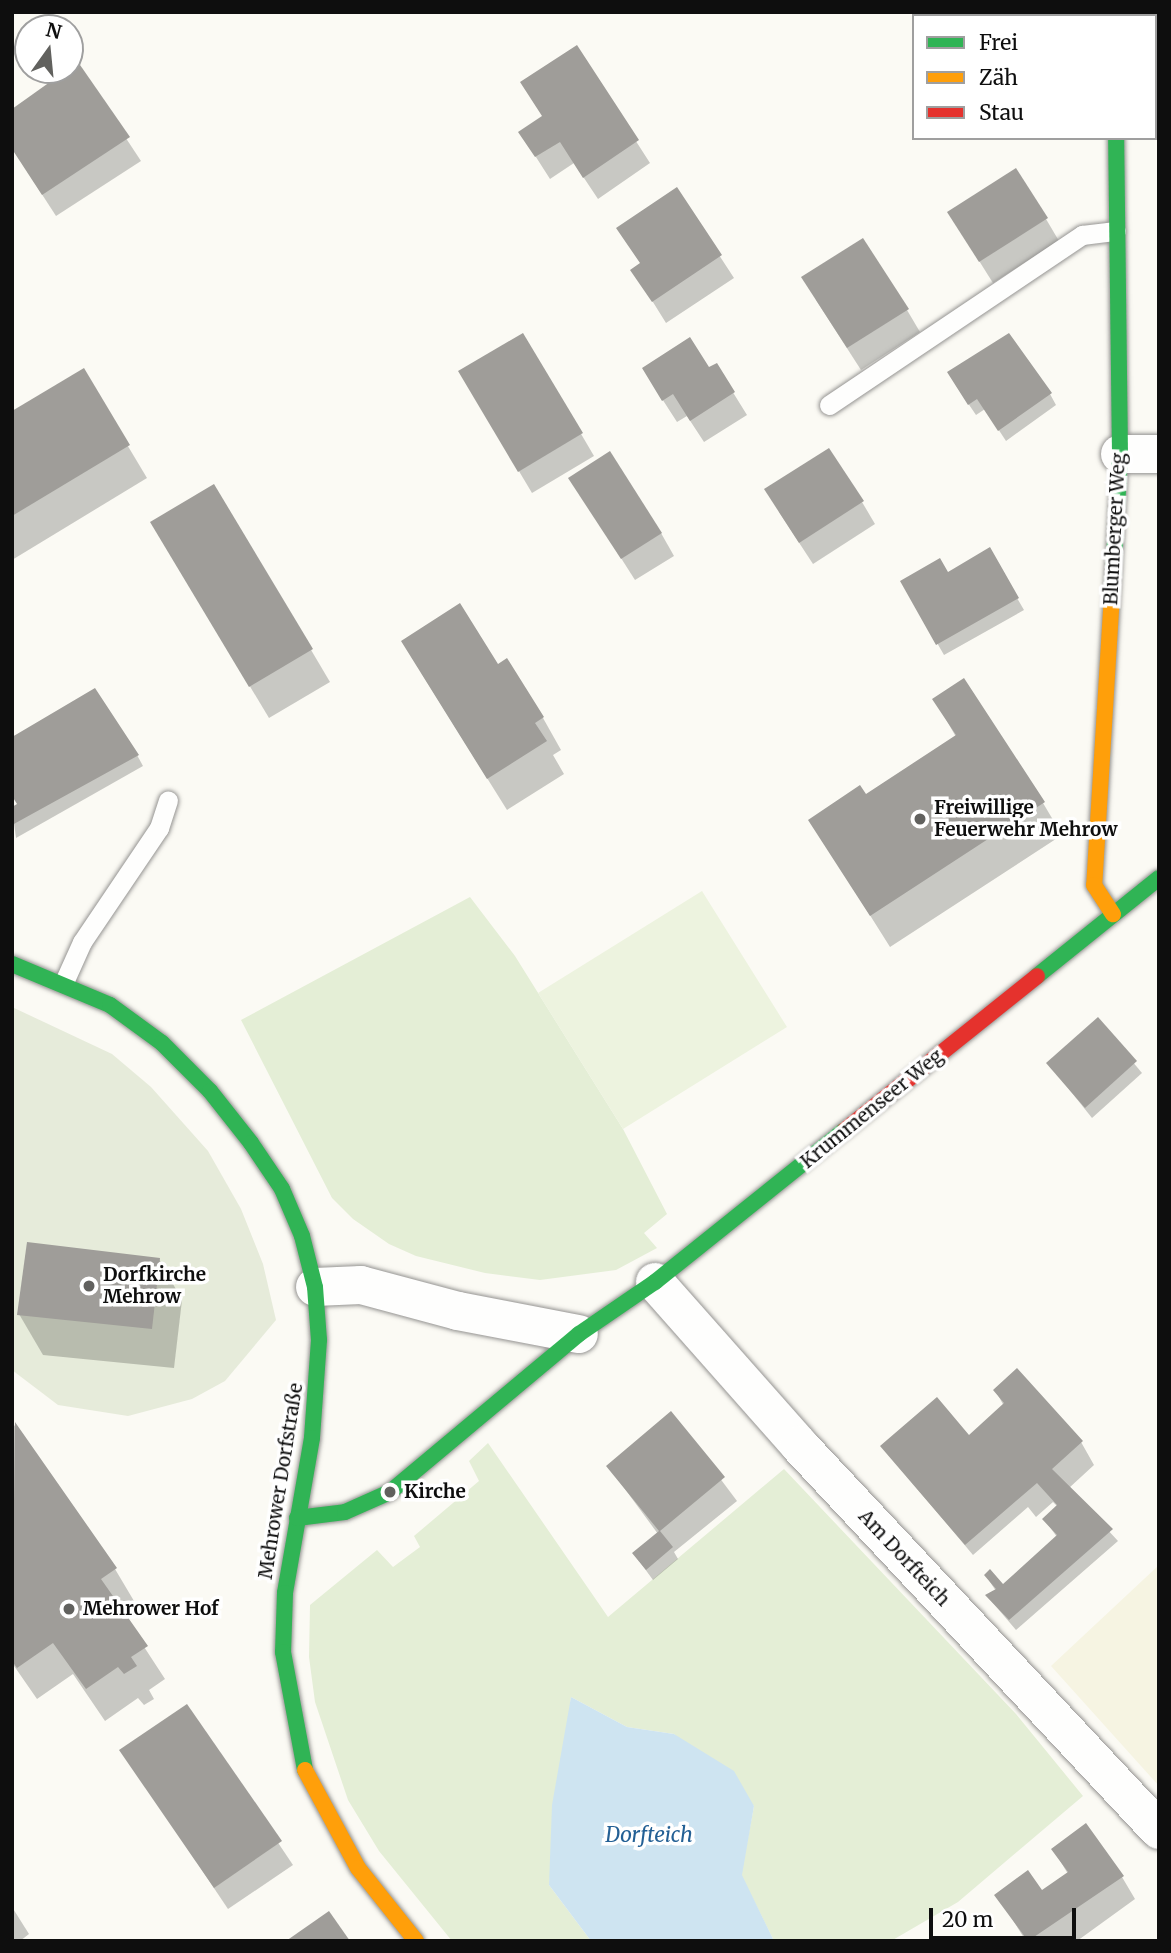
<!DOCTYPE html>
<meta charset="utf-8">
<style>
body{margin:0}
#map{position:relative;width:1171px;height:1953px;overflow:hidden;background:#fbfaf4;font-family:Merriweather,serif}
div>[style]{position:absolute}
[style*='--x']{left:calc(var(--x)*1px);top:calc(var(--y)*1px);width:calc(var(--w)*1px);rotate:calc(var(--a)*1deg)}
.farmland>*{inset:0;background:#f6f4e2}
.green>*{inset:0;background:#e4eed6}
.cemetery>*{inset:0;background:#e6ebda}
.pitch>*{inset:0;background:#edf3df}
.water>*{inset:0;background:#cee4f1}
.shadow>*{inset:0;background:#0003}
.building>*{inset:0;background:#9f9d99}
.roads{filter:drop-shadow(0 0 2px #959492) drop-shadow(0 0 2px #959492)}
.lane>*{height:19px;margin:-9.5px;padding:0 9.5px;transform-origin:9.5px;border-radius:9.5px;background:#fefefd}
.street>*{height:38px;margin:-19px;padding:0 19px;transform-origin:19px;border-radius:19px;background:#fefefd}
.fast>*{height:16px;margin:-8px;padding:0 8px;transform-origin:8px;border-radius:8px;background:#30b455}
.slow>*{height:16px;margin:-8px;padding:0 8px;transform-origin:8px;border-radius:8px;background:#ff9f0a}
.jam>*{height:16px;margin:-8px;padding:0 8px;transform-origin:8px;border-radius:8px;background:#e5322d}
.dots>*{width:19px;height:19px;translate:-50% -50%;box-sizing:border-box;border:4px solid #fff;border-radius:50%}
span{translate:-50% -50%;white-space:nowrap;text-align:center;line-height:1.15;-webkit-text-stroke:7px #fff;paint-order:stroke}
.street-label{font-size:19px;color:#0e0e0e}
.poi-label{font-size:19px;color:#0e0e0e;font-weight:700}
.left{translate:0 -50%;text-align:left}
.water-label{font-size:21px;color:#236095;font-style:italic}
.frame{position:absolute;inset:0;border:14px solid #0e0e0e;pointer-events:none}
.legend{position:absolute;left:912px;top:14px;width:245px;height:126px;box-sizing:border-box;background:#fff;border:2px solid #9f9f9f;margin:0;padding:9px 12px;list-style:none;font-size:21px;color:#0e0e0e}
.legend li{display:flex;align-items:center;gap:14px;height:35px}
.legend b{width:35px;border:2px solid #9f9f9f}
.north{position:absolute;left:14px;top:14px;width:70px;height:70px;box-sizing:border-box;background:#fff;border:2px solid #9f9f9f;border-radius:50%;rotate:15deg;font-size:19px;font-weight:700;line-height:28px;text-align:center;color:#0e0e0e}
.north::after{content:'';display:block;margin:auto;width:24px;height:32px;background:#61615e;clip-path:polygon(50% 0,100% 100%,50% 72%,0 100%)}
.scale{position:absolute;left:929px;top:1908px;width:147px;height:32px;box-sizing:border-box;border:4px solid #0e0e0e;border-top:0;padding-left:9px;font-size:21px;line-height:24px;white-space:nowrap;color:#0e0e0e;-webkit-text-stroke:5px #fff;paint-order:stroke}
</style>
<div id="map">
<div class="farmland">
<div style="clip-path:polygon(1159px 1565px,1159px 1786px,1051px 1666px)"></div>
</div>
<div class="green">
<div style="clip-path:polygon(470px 897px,515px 956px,623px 1129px,667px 1214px,644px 1233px,657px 1248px,616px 1270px,540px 1280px,485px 1273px,416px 1256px,389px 1244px,353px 1219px,332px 1198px,241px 1020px)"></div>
<div style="clip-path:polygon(488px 1443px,608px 1617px,784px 1469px,1016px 1714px,1083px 1796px,958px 1902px,891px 1941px,774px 1941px,741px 1875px,754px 1806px,674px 1734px,627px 1727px,571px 1697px,549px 1885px,591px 1941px,452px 1941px,379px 1851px,348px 1800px,315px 1702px,309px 1657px,310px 1605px,377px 1550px,393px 1567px,420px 1547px,414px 1536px,479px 1481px,469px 1461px)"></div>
</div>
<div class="cemetery">
<div style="clip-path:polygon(12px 1007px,112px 1054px,151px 1087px,208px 1151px,241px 1209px,263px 1264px,276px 1320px,225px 1381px,192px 1399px,128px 1416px,58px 1405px,12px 1370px)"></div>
</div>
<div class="pitch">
<div style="clip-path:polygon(702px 891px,787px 1027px,623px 1129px,538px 993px)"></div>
</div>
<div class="water">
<div style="clip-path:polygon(571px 1697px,627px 1727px,674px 1734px,734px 1771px,754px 1806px,742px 1875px,774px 1941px,591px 1941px,549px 1885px,552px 1805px)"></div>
</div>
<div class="shadow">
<div style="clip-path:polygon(576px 48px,650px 163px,598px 199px,574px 163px,550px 179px,520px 132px,543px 117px)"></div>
<div style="clip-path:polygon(77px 64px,141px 161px,56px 216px,12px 148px)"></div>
<div style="clip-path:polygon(676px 189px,734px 278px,666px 323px,633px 270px,641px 264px,618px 228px)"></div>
<div style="clip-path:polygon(949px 213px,1046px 219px,1059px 241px,993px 283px)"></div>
<div style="clip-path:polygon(816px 300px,907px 310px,920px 332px,861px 370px)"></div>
<div style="clip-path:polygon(523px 335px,594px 456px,532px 493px,460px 372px)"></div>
<div style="clip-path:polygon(716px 365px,747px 415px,704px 442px,687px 416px,677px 422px,657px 391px)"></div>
<div style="clip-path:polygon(83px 371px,147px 478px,12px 560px,12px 413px)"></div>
<div style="clip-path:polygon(955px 384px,1050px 394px,1056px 405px,1006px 441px,985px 409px,976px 415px)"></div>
<div style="clip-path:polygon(214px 486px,330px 682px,269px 718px,171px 555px)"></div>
<div style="clip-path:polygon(584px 500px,661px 533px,674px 556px,635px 580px)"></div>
<div style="clip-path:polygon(862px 502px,875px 524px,813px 564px,779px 512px)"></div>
<div style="clip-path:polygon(989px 550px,1024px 610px,944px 655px,902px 582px,947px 574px)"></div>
<div style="clip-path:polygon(497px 666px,543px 718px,561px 750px,553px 755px,564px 774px,507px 810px,422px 674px)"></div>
<div style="clip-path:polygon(935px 700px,1043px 803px,1062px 835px,890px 947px,810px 820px,866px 796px,956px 737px)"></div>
<div style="clip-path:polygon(137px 755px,143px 766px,16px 838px,12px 809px)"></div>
<div style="clip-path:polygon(1097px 1019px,1142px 1073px,1092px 1118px,1048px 1063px)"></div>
<div style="clip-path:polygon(159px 1259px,182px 1300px,174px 1368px,43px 1355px,19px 1314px)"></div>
<div style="clip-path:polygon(995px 1390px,1081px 1442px,1094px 1465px,1069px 1488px,1118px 1541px,1016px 1630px,987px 1596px,996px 1591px,986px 1576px,1002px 1586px,1057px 1537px,1044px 1519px,1058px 1507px,1053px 1502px,1036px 1517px,1028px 1507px,973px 1555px,882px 1447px,969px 1437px,1004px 1406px)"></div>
<div style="clip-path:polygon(671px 1413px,737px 1501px,674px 1552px,678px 1559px,653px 1580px,634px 1554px,658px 1534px,608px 1466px)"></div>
<div style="clip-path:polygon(14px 1425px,115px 1569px,134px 1601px,120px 1610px,165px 1679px,149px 1690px,154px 1699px,144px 1705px,138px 1698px,105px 1721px,73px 1674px,37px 1699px,12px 1663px)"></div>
<div style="clip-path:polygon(186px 1706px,293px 1865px,228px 1909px,122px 1751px)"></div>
<div style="clip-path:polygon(1053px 1849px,1122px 1877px,1135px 1899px,1077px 1941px,1026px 1941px,997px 1895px,1042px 1892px,1068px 1874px)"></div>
<div style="clip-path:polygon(12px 1907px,29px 1934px,20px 1941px,12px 1941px)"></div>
</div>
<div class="building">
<div style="clip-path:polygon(577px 45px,639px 140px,583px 178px,560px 142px,535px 157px,518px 132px,542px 116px,520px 82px)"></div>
<div style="clip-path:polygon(78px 62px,130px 137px,42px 195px,12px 149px,12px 109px)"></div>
<div style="clip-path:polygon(1016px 168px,1048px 218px,979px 262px,947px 212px)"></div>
<div style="clip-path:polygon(677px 187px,722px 255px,652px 302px,630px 270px,640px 263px,616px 228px)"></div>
<div style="clip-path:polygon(863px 238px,909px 309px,847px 348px,801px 277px)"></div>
<div style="clip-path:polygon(523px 333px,583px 433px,518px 472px,458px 371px)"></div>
<div style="clip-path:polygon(1009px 333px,1052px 393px,998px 431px,977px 399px,968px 405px,947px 372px)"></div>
<div style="clip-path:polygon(690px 337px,709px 367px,717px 363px,735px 392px,690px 421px,673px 394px,662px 401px,642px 368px)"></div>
<div style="clip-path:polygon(84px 368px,130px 445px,12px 516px,12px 411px)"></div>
<div style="clip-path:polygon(829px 448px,864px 501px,799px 543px,764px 489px)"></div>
<div style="clip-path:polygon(610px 451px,662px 533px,621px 559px,568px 478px)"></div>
<div style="clip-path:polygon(214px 484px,313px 649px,249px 687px,150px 522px)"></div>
<div style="clip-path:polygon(990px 547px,1019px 598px,936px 645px,900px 581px,940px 558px,948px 572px)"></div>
<div style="clip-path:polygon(460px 603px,498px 664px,507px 658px,544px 717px,535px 723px,547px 741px,487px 779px,401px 641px)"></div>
<div style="clip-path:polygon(964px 678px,1045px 802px,870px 916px,808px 820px,860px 785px,866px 794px,956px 735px,932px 699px)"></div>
<div style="clip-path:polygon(95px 688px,139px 755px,12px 825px,12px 807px,17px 804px,12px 796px,12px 737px)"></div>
<div style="clip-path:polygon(1098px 1017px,1137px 1061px,1085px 1108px,1046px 1063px)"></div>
<div style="clip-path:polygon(27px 1242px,160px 1258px,152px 1329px,17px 1315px)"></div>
<div style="clip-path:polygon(1017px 1368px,1083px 1441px,1052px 1469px,1113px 1529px,1009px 1620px,985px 1595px,996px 1589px,984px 1575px,990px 1569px,1003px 1584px,1057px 1535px,1042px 1519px,1057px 1505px,1037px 1483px,965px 1545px,880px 1446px,937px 1397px,969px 1435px,1004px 1403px,993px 1390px)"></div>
<div style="clip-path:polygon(671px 1411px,725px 1477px,660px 1531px,673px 1547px,646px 1570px,632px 1553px,659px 1531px,606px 1466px)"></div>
<div style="clip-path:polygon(15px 1422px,117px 1568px,101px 1579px,148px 1646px,131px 1657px,137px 1666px,124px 1674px,118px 1667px,86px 1689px,53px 1643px,17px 1668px,12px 1661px)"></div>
<div style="clip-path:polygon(187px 1704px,282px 1841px,214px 1888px,119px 1750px)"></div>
<div style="clip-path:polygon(1086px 1823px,1124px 1876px,1028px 1941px,994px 1895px,1028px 1870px,1042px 1890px,1068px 1872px,1051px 1849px)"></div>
<div style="clip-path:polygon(329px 1911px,350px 1941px,286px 1941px)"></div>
</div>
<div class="roads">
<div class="lane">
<div style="--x:829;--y:405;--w:305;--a:-33.9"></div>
<div style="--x:1082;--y:235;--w:34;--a:-7"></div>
<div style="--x:64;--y:982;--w:44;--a:-65.8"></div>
<div style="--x:82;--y:942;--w:138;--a:-56"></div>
<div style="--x:159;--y:828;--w:29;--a:-72"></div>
</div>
<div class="street">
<div style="--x:1116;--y:16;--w:4;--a:-90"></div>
<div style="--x:1120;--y:454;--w:39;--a:0"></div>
<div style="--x:655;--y:1282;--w:217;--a:48.5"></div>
<div style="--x:799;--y:1445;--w:527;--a:46.92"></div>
<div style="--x:315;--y:1287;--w:46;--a:-2.5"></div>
<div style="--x:361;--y:1285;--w:100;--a:15"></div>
<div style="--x:458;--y:1311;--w:123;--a:10.8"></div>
</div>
<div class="fast">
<div style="--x:1112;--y:594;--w:140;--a:-86.7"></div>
<div style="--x:1120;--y:454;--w:316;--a:-90.7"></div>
<div style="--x:12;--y:964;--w:106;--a:22.7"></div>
<div style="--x:110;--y:1005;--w:64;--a:36.2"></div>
<div style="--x:162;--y:1043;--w:68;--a:45"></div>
<div style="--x:210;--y:1091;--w:66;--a:51.7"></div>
<div style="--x:251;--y:1143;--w:55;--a:56"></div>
<div style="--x:282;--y:1189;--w:51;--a:66.9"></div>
<div style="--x:302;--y:1236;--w:53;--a:75.7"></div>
<div style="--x:315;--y:1287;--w:53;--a:85.7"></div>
<div style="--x:319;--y:1340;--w:98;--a:94.1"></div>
<div style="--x:312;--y:1438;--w:157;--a:99.9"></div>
<div style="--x:285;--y:1593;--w:59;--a:91.9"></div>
<div style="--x:283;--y:1652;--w:120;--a:79.4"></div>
<div style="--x:1037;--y:976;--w:156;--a:-38.8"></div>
<div style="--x:297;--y:1518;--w:48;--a:-7.1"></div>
<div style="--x:345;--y:1512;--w:49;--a:-24"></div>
<div style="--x:390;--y:1492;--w:246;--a:-39.9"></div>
<div style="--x:579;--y:1334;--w:92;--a:-34.4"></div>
<div style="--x:655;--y:1282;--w:243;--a:-38.7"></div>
</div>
<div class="slow">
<div style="--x:1112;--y:594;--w:292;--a:93.5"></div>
<div style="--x:1094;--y:885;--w:35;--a:57"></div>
<div style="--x:305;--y:1770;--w:111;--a:61.6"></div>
<div style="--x:358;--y:1868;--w:93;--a:51.5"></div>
</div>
<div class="jam">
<div style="--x:845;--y:1130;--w:246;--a:-38.7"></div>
</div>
</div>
<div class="dots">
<div style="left:920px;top:819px;background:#61615e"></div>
<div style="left:89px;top:1286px;background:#61615e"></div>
<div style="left:390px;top:1492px;background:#61615e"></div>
<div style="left:69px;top:1609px;background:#61615e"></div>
</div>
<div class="street-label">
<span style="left:1115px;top:529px;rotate:-87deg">Blumberger Weg</span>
<span style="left:872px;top:1109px;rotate:-39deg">Krummenseer Weg</span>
<span style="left:281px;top:1481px;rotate:-81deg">Mehrower Dorfstraße</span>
<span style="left:904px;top:1558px;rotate:47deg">Am Dorfteich</span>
</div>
<div class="poi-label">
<span class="left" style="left:934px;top:819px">Freiwillige<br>Feuerwehr Mehrow</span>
<span class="left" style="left:103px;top:1286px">Dorfkirche<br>Mehrow</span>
<span class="left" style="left:404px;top:1492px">Kirche</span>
<span class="left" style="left:83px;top:1609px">Mehrower Hof</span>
</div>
<div class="water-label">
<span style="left:649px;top:1835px">Dorfteich</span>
</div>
<div class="frame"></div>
<ul class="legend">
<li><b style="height:9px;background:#30b455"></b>Frei</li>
<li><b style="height:9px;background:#ff9f0a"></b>Zäh</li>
<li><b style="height:9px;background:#e5322d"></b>Stau</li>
</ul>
<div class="north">N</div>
<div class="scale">20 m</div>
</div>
